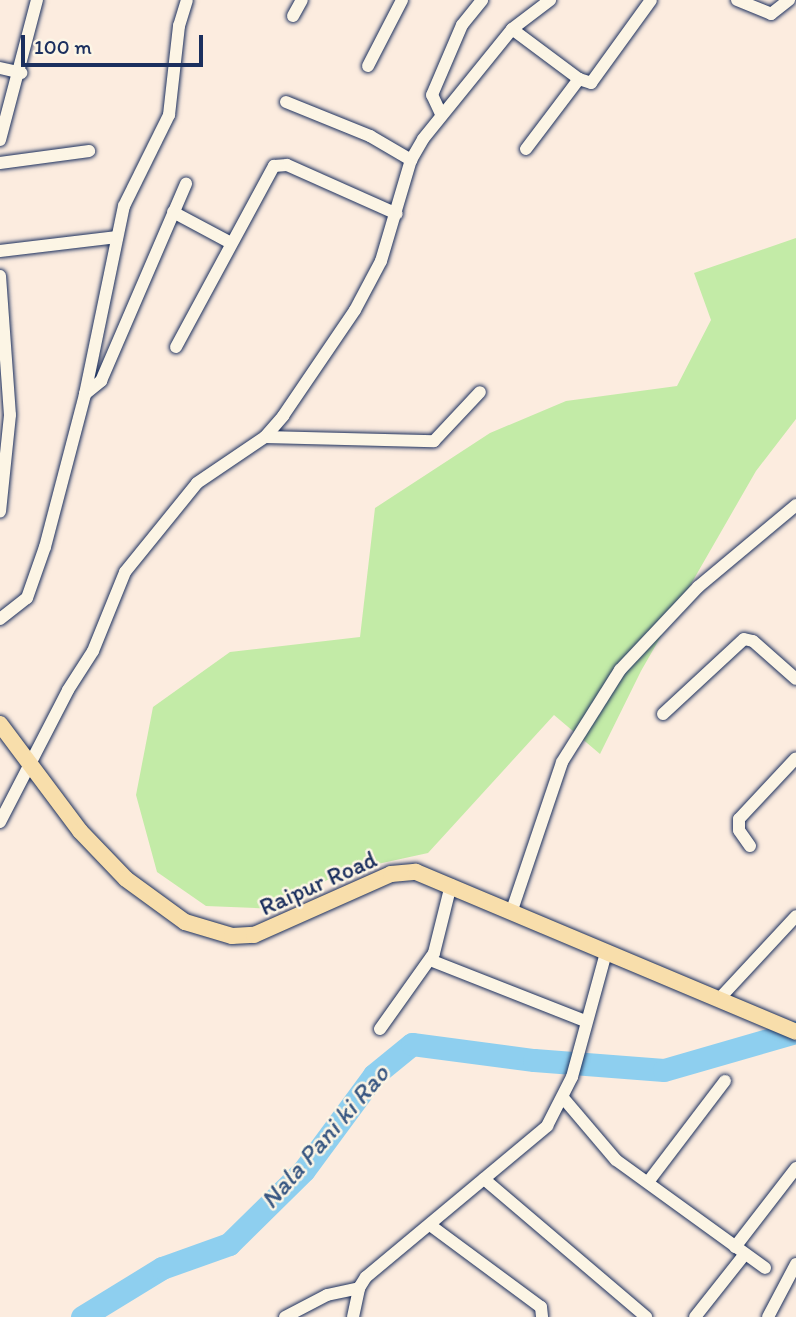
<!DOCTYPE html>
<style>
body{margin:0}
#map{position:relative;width:796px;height:1317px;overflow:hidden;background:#fcecdf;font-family:Itim,sans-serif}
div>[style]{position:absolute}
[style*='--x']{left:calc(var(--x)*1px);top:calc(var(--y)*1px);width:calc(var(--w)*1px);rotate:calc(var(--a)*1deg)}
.green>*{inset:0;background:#c3eba7}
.river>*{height:23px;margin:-11.5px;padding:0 11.5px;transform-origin:11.5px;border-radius:11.5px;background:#8ecfef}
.roads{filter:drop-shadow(0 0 2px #1b2f5e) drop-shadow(0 0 2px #1b2f5e)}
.minor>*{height:12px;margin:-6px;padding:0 6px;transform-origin:6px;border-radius:6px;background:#fcf5e5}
.major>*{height:16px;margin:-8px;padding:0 8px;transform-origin:8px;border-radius:8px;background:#f8deab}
span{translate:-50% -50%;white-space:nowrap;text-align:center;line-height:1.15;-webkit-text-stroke:5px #fcf5e5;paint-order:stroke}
.street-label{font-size:24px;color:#1b2f5e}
.water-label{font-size:26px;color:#385782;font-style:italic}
.scale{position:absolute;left:21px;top:35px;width:182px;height:32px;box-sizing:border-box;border:4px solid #1b2f5e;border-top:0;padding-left:9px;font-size:21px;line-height:24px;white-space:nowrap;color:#1b2f5e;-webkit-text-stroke:5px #fcf5e5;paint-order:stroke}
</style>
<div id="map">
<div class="green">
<div style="clip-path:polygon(796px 238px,796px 419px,756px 471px,641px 671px,600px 754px,554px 715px,428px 853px,341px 872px,277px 909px,206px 906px,157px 872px,136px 795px,153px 707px,230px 652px,360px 637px,375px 508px,490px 433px,566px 401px,677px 386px,711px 320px,694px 273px)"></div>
</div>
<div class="river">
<div style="--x:82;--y:1317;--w:94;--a:-31.5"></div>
<div style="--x:162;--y:1268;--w:71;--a:-19.7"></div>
<div style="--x:229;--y:1244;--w:105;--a:-44.6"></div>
<div style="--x:304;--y:1170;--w:118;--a:-53.6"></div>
<div style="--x:374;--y:1075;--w:49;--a:-39.2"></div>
<div style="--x:412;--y:1044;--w:123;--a:7.5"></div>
<div style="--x:534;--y:1060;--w:130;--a:4.4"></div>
<div style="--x:664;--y:1070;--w:137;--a:-16.1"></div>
</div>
<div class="roads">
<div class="minor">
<div style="--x:737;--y:0;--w:37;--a:22"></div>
<div style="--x:771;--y:14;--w:23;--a:-38"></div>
<div style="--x:293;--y:16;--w:18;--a:-61"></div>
<div style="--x:512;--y:29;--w:84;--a:36.7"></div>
<div style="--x:579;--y:79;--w:13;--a:18"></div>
<div style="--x:591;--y:83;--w:102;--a:-54.1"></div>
<div style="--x:368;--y:66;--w:74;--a:-62.7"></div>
<div style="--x:0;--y:68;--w:22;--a:13"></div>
<div style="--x:286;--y:102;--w:91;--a:22"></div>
<div style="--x:370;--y:136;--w:48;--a:30.3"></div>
<div style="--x:441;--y:114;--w:21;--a:-115"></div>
<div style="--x:432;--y:95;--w:76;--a:-66.8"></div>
<div style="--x:462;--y:25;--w:32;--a:-51"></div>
<div style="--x:0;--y:140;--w:145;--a:-75.2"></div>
<div style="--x:526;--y:149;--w:88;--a:-52.9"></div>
<div style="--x:0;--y:163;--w:90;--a:-7.7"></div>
<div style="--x:173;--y:212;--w:66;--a:28.1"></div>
<div style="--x:0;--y:251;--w:118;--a:-6.8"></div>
<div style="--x:0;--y:276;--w:139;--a:85.9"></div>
<div style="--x:10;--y:415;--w:97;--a:95.9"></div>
<div style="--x:176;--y:347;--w:206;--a:-61.6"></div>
<div style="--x:274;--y:166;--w:13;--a:-4"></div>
<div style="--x:287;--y:165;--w:120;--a:24"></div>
<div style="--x:85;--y:394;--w:21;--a:-39"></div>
<div style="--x:101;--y:381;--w:215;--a:-66.7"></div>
<div style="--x:265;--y:437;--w:169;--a:1.4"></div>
<div style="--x:434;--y:441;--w:67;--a:-46.8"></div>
<div style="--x:0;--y:619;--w:34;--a:-38"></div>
<div style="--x:27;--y:598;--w:54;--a:-70.6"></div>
<div style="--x:45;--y:547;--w:158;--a:-75.3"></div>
<div style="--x:85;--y:394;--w:192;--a:-78.3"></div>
<div style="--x:124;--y:206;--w:102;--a:-63.7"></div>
<div style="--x:169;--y:115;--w:90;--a:-83.6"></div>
<div style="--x:179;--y:26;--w:27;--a:-73"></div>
<div style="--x:663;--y:714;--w:110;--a:-42.8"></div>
<div style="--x:744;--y:639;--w:9;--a:13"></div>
<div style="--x:753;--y:641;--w:57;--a:41.5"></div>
<div style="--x:0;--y:822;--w:148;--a:-62.7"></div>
<div style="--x:68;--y:690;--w:46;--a:-57.3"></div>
<div style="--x:93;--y:651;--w:85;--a:-67.9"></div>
<div style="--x:125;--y:572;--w:114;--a:-51"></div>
<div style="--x:197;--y:483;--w:82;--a:-34.1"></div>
<div style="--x:265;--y:437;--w:28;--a:-49"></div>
<div style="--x:283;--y:416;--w:128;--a:-55.8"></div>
<div style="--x:355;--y:310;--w:55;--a:-62"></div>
<div style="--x:381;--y:261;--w:105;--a:-73.5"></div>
<div style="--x:411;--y:160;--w:24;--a:-60"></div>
<div style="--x:423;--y:139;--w:141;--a:-51"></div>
<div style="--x:512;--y:29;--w:48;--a:-37.3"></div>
<div style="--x:750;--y:846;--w:19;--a:-125"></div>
<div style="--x:739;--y:830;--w:11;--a:-90"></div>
<div style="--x:739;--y:819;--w:83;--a:-46.9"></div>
<div style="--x:511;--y:913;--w:159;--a:-71.3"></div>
<div style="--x:562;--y:762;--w:109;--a:-57.8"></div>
<div style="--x:620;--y:670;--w:114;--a:-46.8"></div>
<div style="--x:698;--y:587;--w:128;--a:-39.9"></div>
<div style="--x:430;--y:960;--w:167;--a:21.5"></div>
<div style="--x:719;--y:999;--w:113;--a:-47.1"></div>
<div style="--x:380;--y:1029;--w:93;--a:-54.6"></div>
<div style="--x:434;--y:953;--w:70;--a:-76"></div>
<div style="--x:564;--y:1099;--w:80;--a:49.6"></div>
<div style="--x:616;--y:1160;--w:184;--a:35.9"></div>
<div style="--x:484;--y:1179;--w:213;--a:40.4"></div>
<div style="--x:648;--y:1182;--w:127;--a:-52.7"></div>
<div style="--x:430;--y:1225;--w:138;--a:36.5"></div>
<div style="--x:541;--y:1307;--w:10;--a:84"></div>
<div style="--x:735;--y:1247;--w:100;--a:-52.3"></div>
<div style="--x:285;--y:1317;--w:47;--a:-27.6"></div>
<div style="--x:327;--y:1295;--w:33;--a:-12"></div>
<div style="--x:353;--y:1317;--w:30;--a:-78"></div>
<div style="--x:359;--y:1288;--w:13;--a:-58"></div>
<div style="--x:366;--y:1277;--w:236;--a:-39.8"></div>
<div style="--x:547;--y:1126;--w:55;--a:-63"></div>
<div style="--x:572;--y:1077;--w:129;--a:-74.7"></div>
<div style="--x:695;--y:1317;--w:80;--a:-51.6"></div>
<div style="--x:768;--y:1317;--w:60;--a:-62.2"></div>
</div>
<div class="major">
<div style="--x:0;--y:724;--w:134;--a:53.2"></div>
<div style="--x:80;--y:831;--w:66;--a:46.2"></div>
<div style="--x:126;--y:879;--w:73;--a:36.1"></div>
<div style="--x:185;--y:922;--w:49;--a:16.6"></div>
<div style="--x:232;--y:936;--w:22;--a:-3"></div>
<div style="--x:254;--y:935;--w:150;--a:-24"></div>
<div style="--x:391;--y:874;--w:25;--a:-5"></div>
<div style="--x:416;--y:872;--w:412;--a:22.8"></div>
</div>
</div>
<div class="street-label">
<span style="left:318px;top:883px;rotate:-24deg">Raipur Road</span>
</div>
<div class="water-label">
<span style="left:325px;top:1137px;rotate:-49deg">Nala Pani ki Rao</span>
</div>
<div class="scale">100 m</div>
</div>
